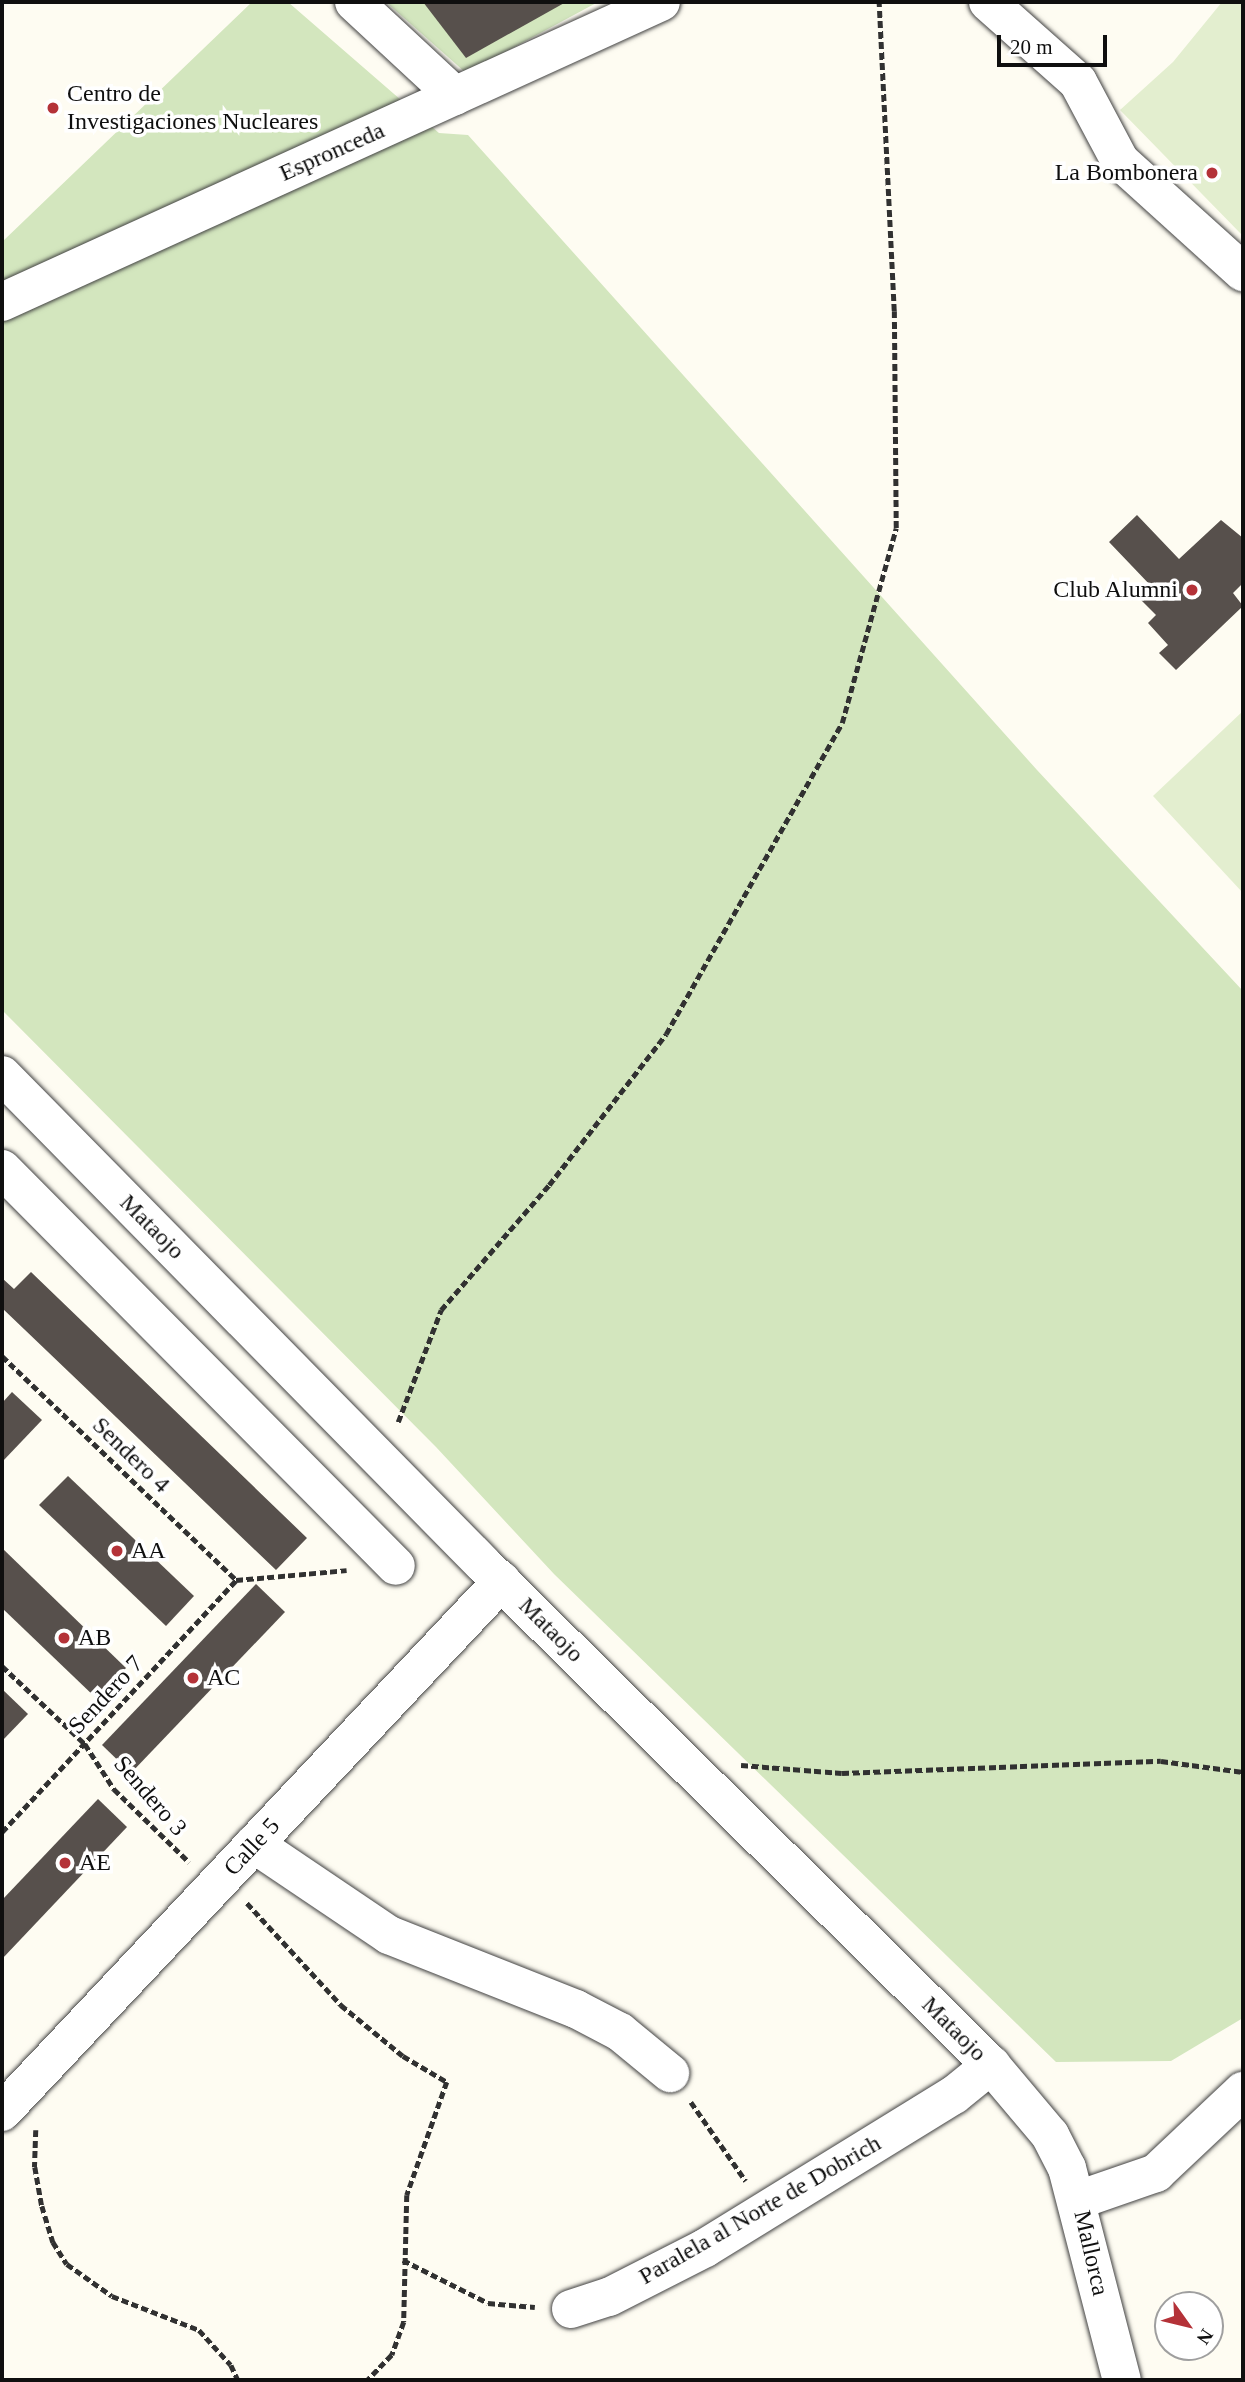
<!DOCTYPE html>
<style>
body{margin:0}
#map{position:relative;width:1245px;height:2382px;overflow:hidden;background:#fefcf2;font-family:"Times New Roman",serif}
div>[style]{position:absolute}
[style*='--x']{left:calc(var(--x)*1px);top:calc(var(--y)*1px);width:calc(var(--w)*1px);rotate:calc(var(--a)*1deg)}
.green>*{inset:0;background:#d3e6be}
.pitch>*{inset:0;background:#e3eecf}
.building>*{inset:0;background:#57504c}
.path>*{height:4.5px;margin-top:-2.25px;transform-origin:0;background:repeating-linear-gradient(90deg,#313131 0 7px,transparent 0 10.5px)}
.roads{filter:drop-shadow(0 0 2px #424242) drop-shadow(0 0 2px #424242)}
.minor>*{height:38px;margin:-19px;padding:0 19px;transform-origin:19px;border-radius:19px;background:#fff}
.dots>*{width:19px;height:19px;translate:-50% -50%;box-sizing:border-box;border:4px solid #fff;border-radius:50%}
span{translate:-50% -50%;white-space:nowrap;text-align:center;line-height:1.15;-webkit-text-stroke:7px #fff;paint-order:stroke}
.poi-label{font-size:24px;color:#0f0f0f}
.left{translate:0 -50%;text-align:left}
.right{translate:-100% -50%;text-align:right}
.street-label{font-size:24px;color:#0f0f0f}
.frame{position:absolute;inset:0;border:4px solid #0f0f0f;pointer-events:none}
.north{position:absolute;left:1154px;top:2291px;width:70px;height:70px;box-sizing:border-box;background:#fff;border:2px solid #9f9f9f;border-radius:50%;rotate:124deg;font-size:19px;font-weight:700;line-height:28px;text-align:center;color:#0f0f0f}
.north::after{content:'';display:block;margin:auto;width:24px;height:32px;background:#b43238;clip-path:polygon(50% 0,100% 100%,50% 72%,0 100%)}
.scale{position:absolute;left:997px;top:35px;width:110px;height:32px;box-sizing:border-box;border:4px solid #0f0f0f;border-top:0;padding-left:9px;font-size:21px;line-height:24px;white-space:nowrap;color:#0f0f0f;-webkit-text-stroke:5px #fff;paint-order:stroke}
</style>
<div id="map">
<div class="green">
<div style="clip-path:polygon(252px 2px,288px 2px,439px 133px,468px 135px,1037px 770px,1243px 991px,1243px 2018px,1171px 2061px,1056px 2062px,554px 1574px,436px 1447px,2px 1010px,2px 242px)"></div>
<div style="clip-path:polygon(386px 2px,598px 2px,466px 73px)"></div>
</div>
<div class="pitch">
<div style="clip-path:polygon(1222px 2px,1243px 2px,1243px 236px,1120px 110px,1173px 62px)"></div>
<div style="clip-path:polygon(1243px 711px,1243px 893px,1153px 796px)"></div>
</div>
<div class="building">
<div style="clip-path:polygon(423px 2px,566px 2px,466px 58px)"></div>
<div style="clip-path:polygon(1137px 515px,1179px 559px,1221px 520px,1243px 538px,1243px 583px,1233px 593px,1243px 606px,1176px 670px,1159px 653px,1168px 645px,1148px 623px,1156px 615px,1140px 599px,1152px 587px,1109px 542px)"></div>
<div style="clip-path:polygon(31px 1272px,307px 1538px,276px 1570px,2px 1308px,2px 1278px,14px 1289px)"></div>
<div style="clip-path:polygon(12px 1392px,42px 1420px,2px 1462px,2px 1403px)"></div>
<div style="clip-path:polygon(68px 1476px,194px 1596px,166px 1626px,39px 1505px)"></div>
<div style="clip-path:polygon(2px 1548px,126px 1668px,97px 1699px,2px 1608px)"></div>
<div style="clip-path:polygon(256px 1584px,285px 1612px,131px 1773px,102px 1745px)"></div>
<div style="clip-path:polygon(2px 1689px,28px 1714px,2px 1741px)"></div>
<div style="clip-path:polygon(98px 1799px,127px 1827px,2px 1959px,2px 1900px)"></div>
</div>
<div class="path">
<div style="--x:2;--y:1356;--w:324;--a:43.7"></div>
<div style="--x:398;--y:1422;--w:120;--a:-69"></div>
<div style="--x:441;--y:1310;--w:165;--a:-49.2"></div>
<div style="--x:549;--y:1185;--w:191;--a:-52.2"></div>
<div style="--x:666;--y:1034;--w:357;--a:-60.5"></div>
<div style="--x:842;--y:723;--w:202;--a:-74.5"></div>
<div style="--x:896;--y:528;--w:217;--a:-90.5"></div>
<div style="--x:894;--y:311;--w:309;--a:-92.8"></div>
<div style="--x:236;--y:1580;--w:111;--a:-5.1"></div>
<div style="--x:2;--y:1666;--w:114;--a:43.2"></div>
<div style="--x:85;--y:1744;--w:54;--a:57.2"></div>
<div style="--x:114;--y:1789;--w:105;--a:44.2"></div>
<div style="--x:741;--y:1765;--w:101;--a:4.5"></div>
<div style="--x:842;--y:1773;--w:319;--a:-2.2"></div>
<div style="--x:1161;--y:1761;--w:83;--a:7.6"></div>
<div style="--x:2;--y:1832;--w:344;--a:-47.1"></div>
<div style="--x:247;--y:1903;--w:139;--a:47.3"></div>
<div style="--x:341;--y:2005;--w:80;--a:39.4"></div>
<div style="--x:403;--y:2056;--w:51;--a:30.6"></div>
<div style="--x:447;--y:2082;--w:120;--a:109.5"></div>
<div style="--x:407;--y:2195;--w:127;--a:91.4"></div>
<div style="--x:404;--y:2322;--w:35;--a:110"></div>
<div style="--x:392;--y:2355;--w:35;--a:134"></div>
<div style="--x:691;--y:2102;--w:96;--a:55.2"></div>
<div style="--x:36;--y:2130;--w:37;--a:92"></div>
<div style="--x:35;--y:2167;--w:40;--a:80"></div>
<div style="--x:42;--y:2206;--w:38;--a:73"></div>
<div style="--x:53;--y:2242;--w:26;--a:58"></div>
<div style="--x:67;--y:2264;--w:55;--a:35.4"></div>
<div style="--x:112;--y:2296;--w:93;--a:21.3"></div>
<div style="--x:199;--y:2330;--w:47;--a:47.6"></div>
<div style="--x:231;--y:2365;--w:17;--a:65"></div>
<div style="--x:403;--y:2260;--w:95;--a:26.8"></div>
<div style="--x:488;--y:2303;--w:47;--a:4.9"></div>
</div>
<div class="roads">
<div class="minor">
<div style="--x:354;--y:2;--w:138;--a:42.9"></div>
<div style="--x:988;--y:2;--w:120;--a:41.6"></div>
<div style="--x:1078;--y:82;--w:89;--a:62"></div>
<div style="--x:1120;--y:161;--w:166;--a:42.1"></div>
<div style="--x:2;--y:302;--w:724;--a:-24.48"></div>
<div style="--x:2;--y:1075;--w:686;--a:45.47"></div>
<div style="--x:483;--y:1564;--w:713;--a:44.6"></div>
<div style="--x:991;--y:2065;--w:92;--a:49.9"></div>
<div style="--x:1050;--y:2135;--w:37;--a:63"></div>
<div style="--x:1067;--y:2168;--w:219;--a:75.5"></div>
<div style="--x:2;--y:1169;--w:559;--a:45.22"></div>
<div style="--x:254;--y:1844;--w:163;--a:34"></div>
<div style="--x:389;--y:1935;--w:201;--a:21.6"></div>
<div style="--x:576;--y:2009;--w:50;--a:27.6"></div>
<div style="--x:620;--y:2032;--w:65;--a:39.4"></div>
<div style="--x:2;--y:2112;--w:729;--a:-46.72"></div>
<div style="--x:1078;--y:2200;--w:83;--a:-19.1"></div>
<div style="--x:1156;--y:2173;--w:120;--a:-43.3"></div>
<div style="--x:571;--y:2309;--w:40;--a:-18"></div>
<div style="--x:609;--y:2297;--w:108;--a:-27"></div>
<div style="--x:705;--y:2248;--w:292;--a:-31.6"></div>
<div style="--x:954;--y:2095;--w:48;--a:-39"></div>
</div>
</div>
<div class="dots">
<div style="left:53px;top:108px;background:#b43238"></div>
<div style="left:1212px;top:173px;background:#b43238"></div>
<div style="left:1192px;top:590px;background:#b43238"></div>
<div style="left:117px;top:1551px;background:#b43238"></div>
<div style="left:64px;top:1638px;background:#b43238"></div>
<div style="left:193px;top:1678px;background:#b43238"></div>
<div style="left:65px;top:1863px;background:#b43238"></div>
</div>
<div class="poi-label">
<span class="left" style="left:67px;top:108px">Centro de<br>Investigaciones Nucleares</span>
<span class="right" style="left:1198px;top:173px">La Bombonera</span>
<span class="right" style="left:1178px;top:590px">Club Alumni</span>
<span class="left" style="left:131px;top:1551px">AA</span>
<span class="left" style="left:78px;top:1638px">AB</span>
<span class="left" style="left:207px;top:1678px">AC</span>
<span class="left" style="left:79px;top:1863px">AE</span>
</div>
<div class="street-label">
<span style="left:332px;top:152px;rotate:-24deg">Espronceda</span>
<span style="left:152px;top:1227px;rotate:45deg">Mataojo</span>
<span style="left:131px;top:1455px;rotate:44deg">Sendero 4</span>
<span style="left:551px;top:1630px;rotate:45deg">Mataojo</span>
<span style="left:106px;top:1695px;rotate:-47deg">Sendero 7</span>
<span style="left:150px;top:1796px;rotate:49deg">Sendero 3</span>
<span style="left:252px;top:1847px;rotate:-47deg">Calle 5</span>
<span style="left:954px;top:2029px;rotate:45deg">Mataojo</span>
<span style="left:760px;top:2210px;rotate:-30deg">Paralela al Norte de Dobrich</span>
<span style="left:1091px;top:2253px;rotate:77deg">Mallorca</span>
</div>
<div class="frame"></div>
<div class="north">N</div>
<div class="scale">20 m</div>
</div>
